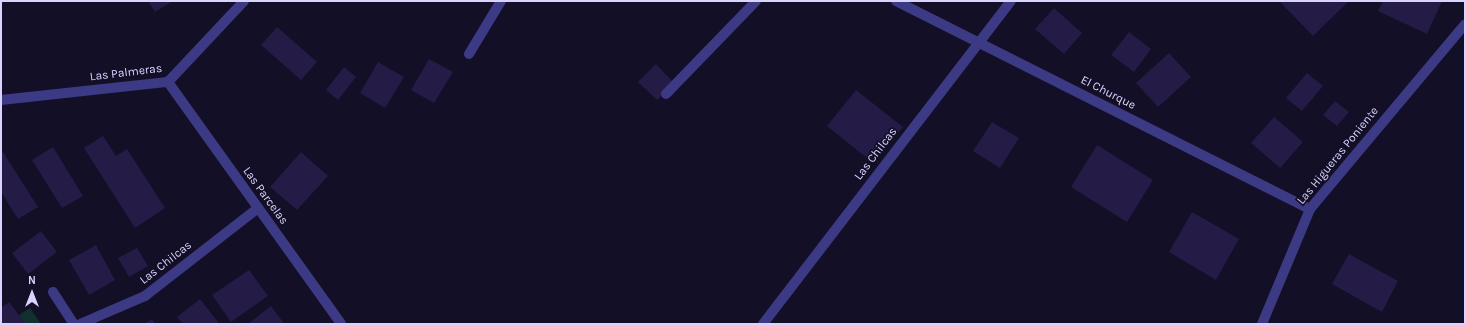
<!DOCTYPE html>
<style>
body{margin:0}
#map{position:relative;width:1466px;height:325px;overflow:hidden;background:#130f26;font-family:Karla,sans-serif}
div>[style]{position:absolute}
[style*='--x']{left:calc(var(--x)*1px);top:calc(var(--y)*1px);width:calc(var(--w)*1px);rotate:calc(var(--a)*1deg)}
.green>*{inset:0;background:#12302f}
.building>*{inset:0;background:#241b47}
.lane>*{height:10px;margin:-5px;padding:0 5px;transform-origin:5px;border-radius:5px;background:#3d3a85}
.street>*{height:10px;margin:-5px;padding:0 5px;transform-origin:5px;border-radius:5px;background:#3d3a85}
span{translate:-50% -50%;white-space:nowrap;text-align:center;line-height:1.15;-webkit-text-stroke:3.5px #130f26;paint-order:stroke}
.street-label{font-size:12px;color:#d9d4ff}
.frame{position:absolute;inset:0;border:2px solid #d9d4ff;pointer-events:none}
.north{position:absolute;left:12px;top:273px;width:40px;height:40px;-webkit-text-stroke:3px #130f26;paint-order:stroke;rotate:0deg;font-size:11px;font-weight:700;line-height:16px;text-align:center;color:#d9d4ff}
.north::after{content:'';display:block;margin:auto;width:14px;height:18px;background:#d9d4ff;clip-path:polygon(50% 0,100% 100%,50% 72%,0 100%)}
</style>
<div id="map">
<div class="green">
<div style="clip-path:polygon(30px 308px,41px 324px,5px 324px)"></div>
</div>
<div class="building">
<div style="clip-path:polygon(148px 1px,173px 1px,155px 12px)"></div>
<div style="clip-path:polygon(1279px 1px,1349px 1px,1313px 36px)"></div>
<div style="clip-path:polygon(1383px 1px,1442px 1px,1427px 34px,1378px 11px)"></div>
<div style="clip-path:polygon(1054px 8px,1082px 33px,1064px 54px,1035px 29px)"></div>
<div style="clip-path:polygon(277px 27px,317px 62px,301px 80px,261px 45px)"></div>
<div style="clip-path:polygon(1129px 32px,1151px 49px,1134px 72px,1111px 55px)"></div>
<div style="clip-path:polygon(1169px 53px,1191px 77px,1158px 107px,1136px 83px)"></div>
<div style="clip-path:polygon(429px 59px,453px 72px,434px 103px,411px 90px)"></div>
<div style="clip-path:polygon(378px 62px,404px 77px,385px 108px,360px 93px)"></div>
<div style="clip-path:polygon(656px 64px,674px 83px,657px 100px,638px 82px)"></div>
<div style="clip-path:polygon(344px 67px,356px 77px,338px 100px,326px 90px)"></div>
<div style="clip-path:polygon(1307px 73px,1323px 86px,1302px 111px,1286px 98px)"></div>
<div style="clip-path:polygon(856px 90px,903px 127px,873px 163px,827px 126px)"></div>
<div style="clip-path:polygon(1335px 101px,1349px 112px,1337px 126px,1323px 115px)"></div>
<div style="clip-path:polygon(1274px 117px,1303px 142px,1280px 168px,1251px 143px)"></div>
<div style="clip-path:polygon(992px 122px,1019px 138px,1000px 168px,973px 151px)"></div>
<div style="clip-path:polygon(103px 136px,116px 156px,127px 149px,165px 208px,135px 228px,84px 148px)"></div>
<div style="clip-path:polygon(1097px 145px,1153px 180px,1127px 222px,1071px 187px)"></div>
<div style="clip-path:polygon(53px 147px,83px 196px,62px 208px,32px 160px)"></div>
<div style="clip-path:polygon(3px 152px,38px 207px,18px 219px,1px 192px,1px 154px)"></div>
<div style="clip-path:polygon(301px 152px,328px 176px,297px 210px,270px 187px)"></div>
<div style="clip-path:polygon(1192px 212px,1239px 239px,1216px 280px,1169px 252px)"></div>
<div style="clip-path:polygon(41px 231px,57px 252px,28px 274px,12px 253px)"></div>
<div style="clip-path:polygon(96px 245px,115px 280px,89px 295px,69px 260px)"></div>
<div style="clip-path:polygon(137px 248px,148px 266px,129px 277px,118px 258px)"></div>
<div style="clip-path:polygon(1349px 254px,1398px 281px,1382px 312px,1332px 284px)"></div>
<div style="clip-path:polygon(249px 270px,268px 296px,231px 322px,212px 295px)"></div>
<div style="clip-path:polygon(200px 299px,218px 322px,216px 324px,183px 324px,177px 317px)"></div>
<div style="clip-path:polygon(9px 302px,25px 323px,24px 324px,1px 324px,1px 308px)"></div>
<div style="clip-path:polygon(271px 306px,283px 322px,280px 324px,248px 324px)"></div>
<div style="clip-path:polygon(152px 319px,155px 324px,144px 324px)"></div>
</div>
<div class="lane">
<div style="--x:469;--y:54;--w:62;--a:-58.9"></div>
<div style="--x:666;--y:94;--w:129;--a:-45.9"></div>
</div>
<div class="street">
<div style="--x:896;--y:1;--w:463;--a:26.7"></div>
<div style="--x:168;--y:82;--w:297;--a:54.4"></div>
<div style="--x:1;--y:100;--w:168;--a:-6.2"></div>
<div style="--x:168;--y:82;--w:111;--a:-46.8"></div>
<div style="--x:53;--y:292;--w:38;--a:57"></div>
<div style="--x:80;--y:324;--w:71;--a:-23.3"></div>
<div style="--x:145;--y:296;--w:143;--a:-37.9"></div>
<div style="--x:763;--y:324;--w:407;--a:-52.5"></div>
<div style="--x:1262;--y:324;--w:125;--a:-67.3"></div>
<div style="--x:1310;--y:209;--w:241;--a:-50"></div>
</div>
<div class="street-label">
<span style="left:126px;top:73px;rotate:-7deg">Las Palmeras</span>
<span style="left:1108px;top:93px;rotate:27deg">El Churque</span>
<span style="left:876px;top:154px;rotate:-53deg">Las Chilcas</span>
<span style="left:1338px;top:156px;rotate:-51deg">Las Higueras Poniente</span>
<span style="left:265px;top:196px;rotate:54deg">Las Parcelas</span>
<span style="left:166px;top:263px;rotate:-38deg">Las Chilcas</span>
</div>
<div class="frame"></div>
<div class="north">N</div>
</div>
